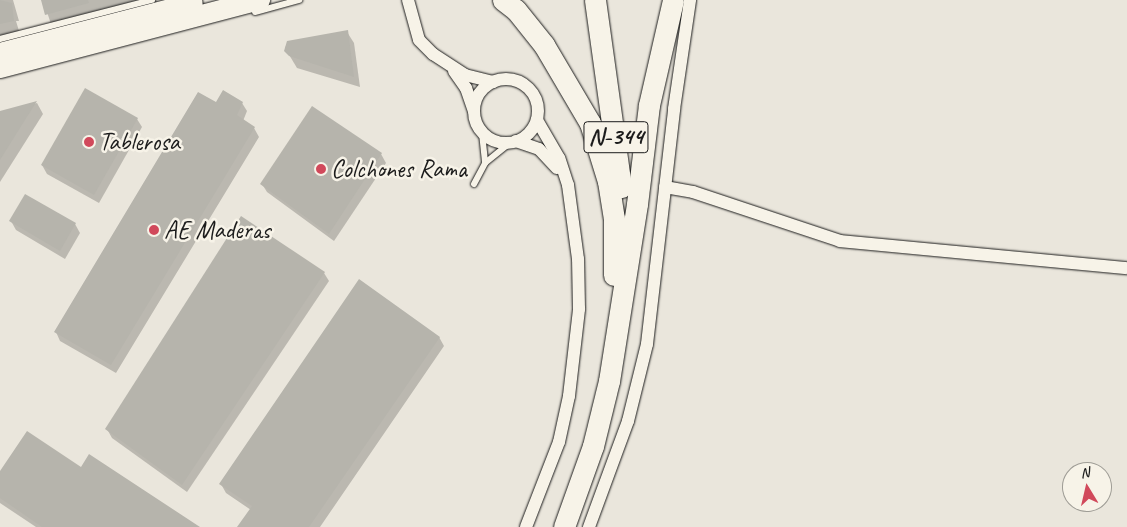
<!DOCTYPE html>
<style>
body{margin:0}
#map{position:relative;width:1127px;height:527px;overflow:hidden;background:#eae6dc;font-family:Caveat,sans-serif}
div>[style]{position:absolute}
[style*='--x']{left:calc(var(--x)*1px);top:calc(var(--y)*1px);width:calc(var(--w)*1px);rotate:calc(var(--a)*1deg)}
.shadow>*{inset:0;background:#0003}
.building>*{inset:0;background:#b6b4ac}
.roads{filter:drop-shadow(0 0 1px #1c1c1c) drop-shadow(0 0 1px #1c1c1c)}
.service>*{height:6px;margin:-3px;padding:0 3px;transform-origin:3px;border-radius:3px;background:#f7f3e8}
.minor>*{height:12px;margin:-6px;padding:0 6px;transform-origin:6px;border-radius:6px;background:#f7f3e8}
.minor>.ring{margin:-6px;padding:0;box-sizing:content-box;background:none;border:12px solid #f7f3e8;border-radius:50%}
.primary>*{height:20px;margin:-10px;padding:0 10px;transform-origin:10px;border-radius:10px;background:#f7f3e8}
.trunk>*{height:21px;margin:-10.5px;padding:0 10.5px;transform-origin:10.5px;border-radius:10.5px;background:#f7f3e8}
.dots>*{width:14px;height:14px;translate:-50% -50%;box-sizing:border-box;border:2px solid #f7f3e8;border-radius:50%}
span{translate:-50% -50%;white-space:nowrap;text-align:center;line-height:1.15;-webkit-text-stroke:5px #f7f3e8;paint-order:stroke}
.shield-label span{padding:1px 4px;background:#f7f3e8;border:1px solid;border-radius:4px;-webkit-text-stroke-width:0}
.shield-label{font-size:24px;color:#1c1c1c;font-weight:700}
.poi-label{font-size:25px;color:#1c1c1c}
.left{translate:0 -50%;text-align:left}
.north{position:absolute;left:1062px;top:462px;width:50px;height:50px;box-sizing:border-box;background:#f7f3e8;border:1px solid #9f9d96;border-radius:50%;rotate:351deg;font-size:14px;font-weight:700;line-height:20px;text-align:center;color:#1c1c1c}
.north::after{content:'';display:block;margin:auto;width:18px;height:22px;background:#d1495b;clip-path:polygon(50% 0,100% 100%,50% 72%,0 100%)}
</style>
<div id="map">
<div class="shadow">
<div style="clip-path:polygon(0 0,13px 0,19px 21px,16px 21px,19px 31px,0 37px)"></div>
<div style="clip-path:polygon(43px 0,139px 0,51px 24px)"></div>
<div style="clip-path:polygon(347px 32px,354px 43px,360px 87px,297px 68px,285px 48px,288px 42px)"></div>
<div style="clip-path:polygon(37px 103px,43px 114px,0 182px,0 112px)"></div>
<div style="clip-path:polygon(242px 103px,247px 111px,243px 121px,254px 128px,259px 137px,116px 373px,60px 341px,56px 332px,217px 104px)"></div>
<div style="clip-path:polygon(137px 119px,142px 127px,99px 203px,47px 174px,42px 165px)"></div>
<div style="clip-path:polygon(381px 154px,386px 163px,334px 241px,267px 192px,262px 184px)"></div>
<div style="clip-path:polygon(11px 221px,75px 224px,80px 233px,65px 259px,16px 230px)"></div>
<div style="clip-path:polygon(324px 273px,329px 281px,187px 492px,112px 438px,107px 429px)"></div>
<div style="clip-path:polygon(439px 337px,444px 346px,320px 527px,239px 527px,251px 510px,226px 493px,221px 484px)"></div>
<div style="clip-path:polygon(81px 469px,198px 527px,36px 527px,0 503px,0 473px)"></div>
</div>
<div class="building">
<div style="clip-path:polygon(0 0,12px 3px,14px 21px,0 24px)"></div>
<div style="clip-path:polygon(41px 0,88px 0,89px 3px,45px 15px)"></div>
<div style="clip-path:polygon(348px 30px,354px 77px,289px 56px,284px 51px,287px 41px)"></div>
<div style="clip-path:polygon(85px 88px,138px 118px,94px 195px,41px 165px)"></div>
<div style="clip-path:polygon(223px 90px,243px 102px,237px 115px,255px 127px,111px 365px,54px 332px,198px 92px,216px 102px)"></div>
<div style="clip-path:polygon(37px 101px,0 160px,0 111px)"></div>
<div style="clip-path:polygon(312px 106px,382px 153px,329px 234px,260px 184px)"></div>
<div style="clip-path:polygon(25px 194px,76px 223px,60px 251px,9px 221px)"></div>
<div style="clip-path:polygon(241px 216px,325px 272px,182px 485px,105px 429px)"></div>
<div style="clip-path:polygon(359px 279px,440px 337px,309px 527px,237px 527px,252px 506px,219px 484px)"></div>
<div style="clip-path:polygon(27px 431px,81px 467px,89px 454px,200px 527px,42px 527px,0 498px,0 471px)"></div>
</div>
<div class="roads">
<div class="service">
<div style="--x:255;--y:12;--w:46;--a:-15.3"></div>
<div style="--x:0;--y:39;--w:157;--a:-14.4"></div>
<div style="--x:482;--y:133;--w:30;--a:84"></div>
<div style="--x:474;--y:184;--w:24;--a:-62"></div>
<div style="--x:485;--y:163;--w:32;--a:-39"></div>
</div>
<div class="minor">
<div style="--x:408;--y:0;--w:41;--a:74.6"></div>
<div style="--x:419;--y:40;--w:20;--a:45"></div>
<div style="--x:433;--y:54;--w:38;--a:33"></div>
<div style="--x:465;--y:75;--w:29;--a:14"></div>
<div style="--x:454;--y:71;--w:21;--a:55"></div>
<div style="--x:466;--y:88;--w:24;--a:71"></div>
<div class="ring" style="left:474px;top:79px;width:52px;height:52px"></div>
<div style="--x:516;--y:141;--w:24;--a:19"></div>
<div style="--x:539;--y:149;--w:26;--a:47"></div>
<div style="--x:665;--y:187;--w:28;--a:10"></div>
<div style="--x:693;--y:192;--w:155;--a:18.4"></div>
<div style="--x:840;--y:241;--w:288;--a:5.4"></div>
<div style="--x:526;--y:527;--w:91;--a:-68.8"></div>
<div style="--x:559;--y:442;--w:47;--a:-77.7"></div>
<div style="--x:569;--y:396;--w:88;--a:-83.4"></div>
<div style="--x:579;--y:309;--w:50;--a:-91.1"></div>
<div style="--x:578;--y:259;--w:75;--a:-97.7"></div>
<div style="--x:568;--y:185;--w:28;--a:-108"></div>
<div style="--x:559;--y:158;--w:44;--a:-120.1"></div>
<div style="--x:589;--y:527;--w:113;--a:-69.8"></div>
<div style="--x:628;--y:421;--w:79;--a:-76.1"></div>
<div style="--x:647;--y:344;--w:237;--a:-83.4"></div>
<div style="--x:674;--y:109;--w:110;--a:-81.6"></div>
</div>
<div class="primary">
<div style="--x:0;--y:53;--w:199;--a:-14.5"></div>
<div style="--x:0;--y:68;--w:269;--a:-14.7"></div>
</div>
<div class="trunk">
<div style="--x:503;--y:0;--w:16;--a:38"></div>
<div style="--x:516;--y:10;--w:45;--a:51.3"></div>
<div style="--x:544;--y:45;--w:91;--a:59.5"></div>
<div style="--x:590;--y:123;--w:61;--a:72.8"></div>
<div style="--x:608;--y:181;--w:37;--a:81"></div>
<div style="--x:614;--y:218;--w:57;--a:90"></div>
<div style="--x:595;--y:0;--w:189;--a:82.1"></div>
<div style="--x:564;--y:527;--w:86;--a:-70.3"></div>
<div style="--x:593;--y:446;--w:67;--a:-76.2"></div>
<div style="--x:609;--y:381;--w:179;--a:-81"></div>
<div style="--x:637;--y:204;--w:100;--a:-83.1"></div>
<div style="--x:649;--y:105;--w:108;--a:-77.1"></div>
</div>
</div>
<div class="dots">
<div style="left:89px;top:142px;background:#d1495b"></div>
<div style="left:321px;top:169px;background:#d1495b"></div>
<div style="left:154px;top:230px;background:#d1495b"></div>
</div>
<div class="shield-label">
<span style="left:616px;top:137px">N-344</span>
</div>
<div class="poi-label">
<span class="left" style="left:99px;top:142px">Tablerosa</span>
<span class="left" style="left:331px;top:169px">Colchones Rama</span>
<span class="left" style="left:164px;top:230px">AE Maderas</span>
</div>
<div class="north">N</div>
</div>
